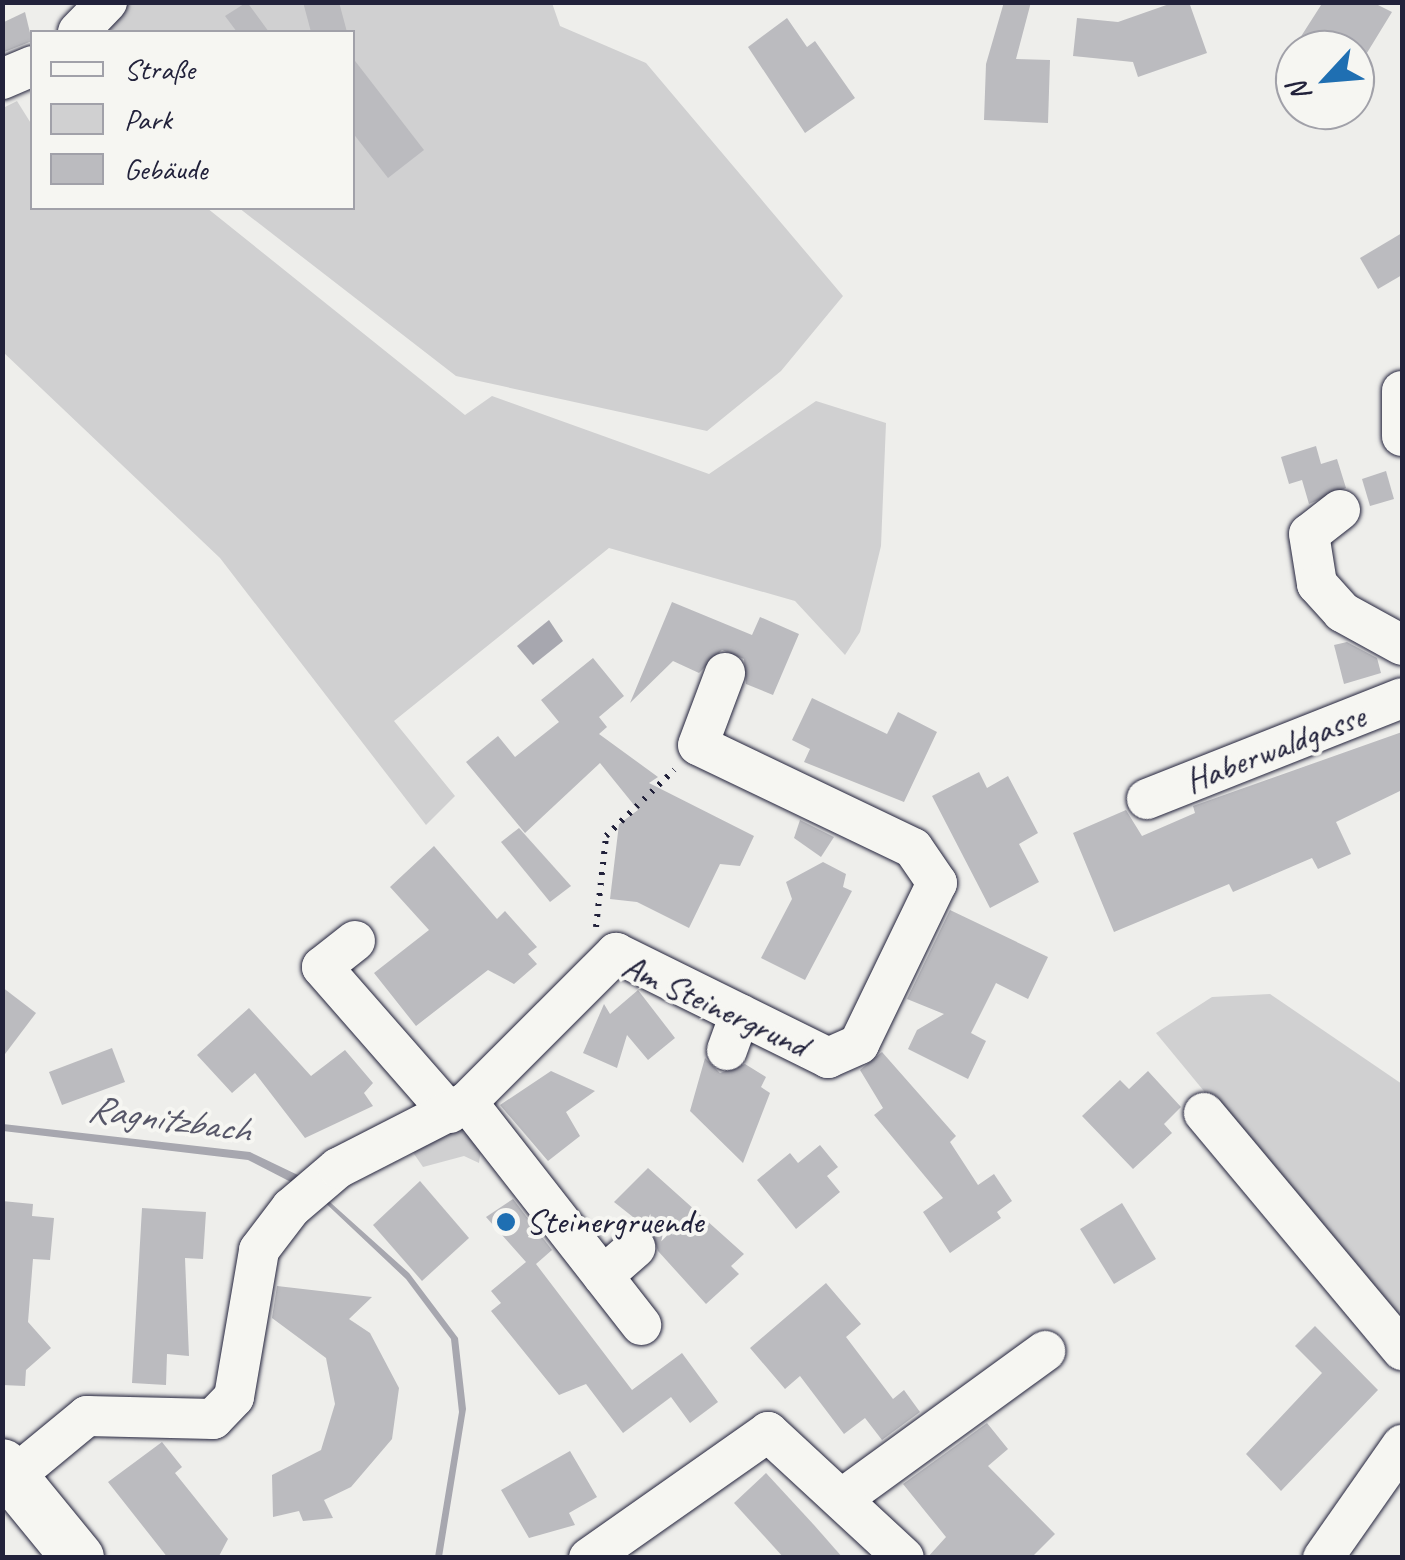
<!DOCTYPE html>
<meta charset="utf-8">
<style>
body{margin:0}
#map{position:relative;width:1405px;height:1560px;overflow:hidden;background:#eeeeeb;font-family:Caveat,sans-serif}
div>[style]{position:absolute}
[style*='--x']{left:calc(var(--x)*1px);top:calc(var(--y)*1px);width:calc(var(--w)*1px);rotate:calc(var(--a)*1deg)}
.green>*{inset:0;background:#d0d0d1}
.water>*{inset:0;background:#a7a7af}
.building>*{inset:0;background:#bbbbbf}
.path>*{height:6px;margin-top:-3px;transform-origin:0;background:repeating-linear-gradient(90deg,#22223b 0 2.5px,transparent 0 10.5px)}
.roads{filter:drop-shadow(0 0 2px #22223b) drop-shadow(0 0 2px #22223b)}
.minor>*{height:40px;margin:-20px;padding:0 20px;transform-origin:20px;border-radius:20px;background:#f6f6f2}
.major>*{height:52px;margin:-26px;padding:0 26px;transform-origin:26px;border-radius:26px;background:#f6f6f2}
.dots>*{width:28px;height:28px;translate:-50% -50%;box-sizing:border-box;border:5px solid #f6f6f2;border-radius:50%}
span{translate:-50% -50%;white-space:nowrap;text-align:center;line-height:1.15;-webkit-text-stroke:8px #f6f6f2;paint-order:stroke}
.street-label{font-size:35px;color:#22223b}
.poi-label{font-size:35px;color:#22223b}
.left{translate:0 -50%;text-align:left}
.water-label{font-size:38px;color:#575769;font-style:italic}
.frame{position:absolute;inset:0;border:5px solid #22223b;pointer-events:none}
.legend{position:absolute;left:30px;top:30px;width:325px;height:180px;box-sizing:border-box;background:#f6f6f2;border:2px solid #a1a1a9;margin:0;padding:12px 18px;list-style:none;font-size:30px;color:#22223b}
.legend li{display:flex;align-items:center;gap:20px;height:50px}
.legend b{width:50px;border:2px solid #a1a1a9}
.north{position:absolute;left:1275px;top:30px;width:100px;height:100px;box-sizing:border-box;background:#f6f6f2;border:2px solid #a1a1a9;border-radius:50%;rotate:244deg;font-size:28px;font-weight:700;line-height:40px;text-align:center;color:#22223b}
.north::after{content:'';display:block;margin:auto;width:35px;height:45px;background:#1f6fb2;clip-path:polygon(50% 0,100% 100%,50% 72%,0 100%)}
</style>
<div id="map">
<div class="green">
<div style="clip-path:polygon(107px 2px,552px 3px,560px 26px,646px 63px,843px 296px,781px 371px,707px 431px,456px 376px,239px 208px,352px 208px,352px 32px,94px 32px)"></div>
<div style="clip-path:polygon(17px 101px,32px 125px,32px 208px,207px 208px,465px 415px,492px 396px,709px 474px,816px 401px,886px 423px,881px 546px,860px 632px,845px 655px,795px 601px,609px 548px,394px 721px,455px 796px,426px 825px,220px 558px,3px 352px,3px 108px)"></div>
<div style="clip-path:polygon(1270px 994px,1402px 1084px,1402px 1331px,1156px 1033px,1212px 997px)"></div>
<div style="clip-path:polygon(446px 1123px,482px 1143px,479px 1163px,464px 1156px,423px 1167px,412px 1151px)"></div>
</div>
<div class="water">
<div style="clip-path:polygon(549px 620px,563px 641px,533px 665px,517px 646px)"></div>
<div style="clip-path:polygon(3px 1124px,250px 1152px,302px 1177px,409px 1273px,458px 1338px,466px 1409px,442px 1557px,435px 1557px,459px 1412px,451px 1339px,406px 1279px,318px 1196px,248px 1160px,3px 1131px)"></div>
</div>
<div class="building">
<div style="clip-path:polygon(247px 2px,269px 32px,237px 32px,225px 16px)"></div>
<div style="clip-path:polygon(303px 2px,339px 2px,347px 32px,311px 32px)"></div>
<div style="clip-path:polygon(1004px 2px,1031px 2px,1016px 59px,1050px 60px,1048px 123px,984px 120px,986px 64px)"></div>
<div style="clip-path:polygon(1175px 2px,1189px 2px,1207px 53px,1138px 77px,1133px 62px,1073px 56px,1077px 18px,1118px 22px)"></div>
<div style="clip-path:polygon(1323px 2px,1372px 2px,1392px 12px,1362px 61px,1355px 50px,1310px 50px,1300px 38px)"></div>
<div style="clip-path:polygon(25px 12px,32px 41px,2px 53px,2px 23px)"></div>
<div style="clip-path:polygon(787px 18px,807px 47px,815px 41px,855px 98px,805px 133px,748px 47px)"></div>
<div style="clip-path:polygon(352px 57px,424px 150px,388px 178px,352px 132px)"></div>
<div style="clip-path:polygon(1402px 233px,1402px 275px,1378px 289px,1360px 258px)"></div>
<div style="clip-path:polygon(1316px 446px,1321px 464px,1337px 459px,1346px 488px,1309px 504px,1302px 480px,1289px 484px,1281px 457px)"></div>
<div style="clip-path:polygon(1386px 471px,1394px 499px,1370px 506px,1362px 479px)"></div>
<div style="clip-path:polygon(672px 602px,752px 635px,760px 617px,799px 634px,773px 695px,746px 684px,744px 659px,722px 650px,699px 673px,673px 661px,630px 703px)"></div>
<div style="clip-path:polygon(1347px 642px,1377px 658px,1381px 673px,1344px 684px,1334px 645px)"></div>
<div style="clip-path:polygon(593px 658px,624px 696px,599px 717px,607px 727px,599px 734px,658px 777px,649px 783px,754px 836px,740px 866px,720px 864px,689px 928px,637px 902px,610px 899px,619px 824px,638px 810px,600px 763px,525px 833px,466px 762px,498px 736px,515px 757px,559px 722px,541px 700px)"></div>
<div style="clip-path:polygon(812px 698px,887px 734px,898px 712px,937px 732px,904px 802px,804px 762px,810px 749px,792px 740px)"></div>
<div style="clip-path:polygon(1402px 732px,1402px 790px,1336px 822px,1351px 854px,1318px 869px,1312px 858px,1233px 892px,1229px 884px,1114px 932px,1073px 833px,1126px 810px,1142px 836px,1195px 813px,1193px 806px)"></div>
<div style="clip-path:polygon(979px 772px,987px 788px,1008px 776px,1038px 833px,1019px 844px,1039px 882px,990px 908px,932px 796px)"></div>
<div style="clip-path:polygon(800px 820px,834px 837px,821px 857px,794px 838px)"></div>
<div style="clip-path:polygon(519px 828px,571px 886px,550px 902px,501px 842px)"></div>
<div style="clip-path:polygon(434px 846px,497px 919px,505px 911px,537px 947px,528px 954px,537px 964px,514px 984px,488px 970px,416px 1026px,374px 973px,429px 930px,390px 887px)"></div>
<div style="clip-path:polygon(823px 862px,846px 874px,843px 887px,852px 891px,805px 980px,761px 958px,792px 899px,786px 882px)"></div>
<div style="clip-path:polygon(950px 910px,1048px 957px,1028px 999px,996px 983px,971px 1033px,986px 1041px,968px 1079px,908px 1049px,917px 1030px,944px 1014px,907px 999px)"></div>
<div style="clip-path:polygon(2px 987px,36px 1013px,2px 1058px)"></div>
<div style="clip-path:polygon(638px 990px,675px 1038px,648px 1060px,627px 1035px,617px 1068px,583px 1053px,604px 1004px,610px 1014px)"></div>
<div style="clip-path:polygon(249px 1008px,311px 1076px,345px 1050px,373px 1083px,364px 1093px,373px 1106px,305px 1138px,255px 1073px,232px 1093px,197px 1055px)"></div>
<div style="clip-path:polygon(112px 1048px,125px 1082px,62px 1105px,49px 1072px)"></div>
<div style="clip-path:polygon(882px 1052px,956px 1136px,950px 1142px,978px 1185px,994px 1174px,1012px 1201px,997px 1212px,1001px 1218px,950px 1253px,923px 1212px,943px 1198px,874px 1115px,883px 1108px,860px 1070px)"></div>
<div style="clip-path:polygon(705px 1058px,720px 1073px,745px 1064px,766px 1077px,761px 1087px,770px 1093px,743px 1163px,690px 1111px)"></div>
<div style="clip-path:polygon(551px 1071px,595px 1091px,566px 1112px,580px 1136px,548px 1161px,500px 1105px)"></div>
<div style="clip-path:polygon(1148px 1071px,1181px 1107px,1164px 1124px,1172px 1133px,1133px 1169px,1082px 1116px,1120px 1080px,1129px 1089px)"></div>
<div style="clip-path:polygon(820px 1145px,838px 1167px,827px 1176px,840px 1192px,796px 1229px,757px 1180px,790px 1153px,798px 1163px)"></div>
<div style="clip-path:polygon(648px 1168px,744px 1254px,731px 1266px,739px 1274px,706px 1304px,658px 1251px,652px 1232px,614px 1202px)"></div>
<div style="clip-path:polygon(420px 1181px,469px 1238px,422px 1281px,373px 1225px)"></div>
<div style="clip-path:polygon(513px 1199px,552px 1250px,536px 1264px,632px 1390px,682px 1353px,718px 1402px,690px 1423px,671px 1397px,623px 1433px,586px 1384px,559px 1395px,491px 1311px,501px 1303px,491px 1291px,526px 1262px,486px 1217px)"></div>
<div style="clip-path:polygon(2px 1201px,33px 1204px,32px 1216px,54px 1218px,50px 1260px,33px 1259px,28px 1322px,51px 1348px,26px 1370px,25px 1386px,2px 1385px)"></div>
<div style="clip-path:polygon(1122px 1203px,1156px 1259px,1114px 1284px,1080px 1229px)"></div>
<div style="clip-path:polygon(142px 1208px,206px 1212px,203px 1259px,185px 1258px,189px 1356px,167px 1354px,166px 1385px,132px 1383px)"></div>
<div style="clip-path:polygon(826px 1283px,861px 1324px,846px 1337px,893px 1399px,904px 1390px,920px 1412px,882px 1440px,865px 1418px,844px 1434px,800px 1376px,785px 1389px,750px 1348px)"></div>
<div style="clip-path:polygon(277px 1286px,372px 1297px,349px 1319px,370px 1333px,399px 1388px,392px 1439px,351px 1487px,324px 1500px,333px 1518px,303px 1521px,299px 1511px,273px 1517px,272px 1475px,321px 1450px,335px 1404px,326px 1358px,272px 1318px)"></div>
<div style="clip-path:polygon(1315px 1326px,1378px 1390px,1281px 1491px,1246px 1454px,1322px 1373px,1295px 1346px)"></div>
<div style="clip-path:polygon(987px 1423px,1008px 1449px,988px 1466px,1055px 1534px,1031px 1558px,927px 1558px,946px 1537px,903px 1484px)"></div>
<div style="clip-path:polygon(162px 1442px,182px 1467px,175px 1473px,228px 1539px,218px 1558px,168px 1558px,108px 1482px)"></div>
<div style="clip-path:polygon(570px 1451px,597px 1497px,569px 1513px,575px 1525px,529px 1538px,501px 1490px)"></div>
<div style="clip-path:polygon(766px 1473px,814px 1525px,843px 1558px,784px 1558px,734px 1503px)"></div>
</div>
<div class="path">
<div style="--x:596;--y:927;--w:92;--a:-83.7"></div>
<div style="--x:606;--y:836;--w:95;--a:-44.1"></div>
</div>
<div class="roads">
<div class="minor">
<div style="--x:78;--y:32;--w:42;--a:-46"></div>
<div style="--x:2;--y:79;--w:33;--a:-23"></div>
<div style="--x:1402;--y:391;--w:45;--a:90"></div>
<div style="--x:1340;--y:510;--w:39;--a:142"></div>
<div style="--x:1309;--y:534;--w:51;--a:80.9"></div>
<div style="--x:1317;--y:584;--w:38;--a:48"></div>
<div style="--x:1342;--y:612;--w:68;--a:28.8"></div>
<div style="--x:1147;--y:799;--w:274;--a:-21.6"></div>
<div style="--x:355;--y:941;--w:42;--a:141.8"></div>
<div style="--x:322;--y:967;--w:194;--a:48.8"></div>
<div style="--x:727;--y:1050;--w:38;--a:-70"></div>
<div style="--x:467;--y:1102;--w:283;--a:52"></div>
<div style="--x:1204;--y:1113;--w:309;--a:50.1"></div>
<div style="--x:603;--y:1276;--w:43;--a:-41.2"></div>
<div style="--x:13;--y:1477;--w:96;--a:-39.5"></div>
<div style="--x:87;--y:1416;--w:126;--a:1.4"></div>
<div style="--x:213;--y:1419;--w:30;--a:-46"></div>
<div style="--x:234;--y:1397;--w:149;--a:-80.3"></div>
<div style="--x:259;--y:1250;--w:53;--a:-52.7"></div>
<div style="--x:291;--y:1208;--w:62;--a:-40.4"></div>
<div style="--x:338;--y:1168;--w:145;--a:-27.1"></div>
<div style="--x:467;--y:1102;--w:211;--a:-45"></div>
<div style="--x:616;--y:953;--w:237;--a:26.3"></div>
<div style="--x:828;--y:1058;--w:34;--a:-24"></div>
<div style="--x:859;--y:1044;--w:179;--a:-64.2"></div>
<div style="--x:937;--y:883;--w:42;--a:-124.4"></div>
<div style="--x:913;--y:848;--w:238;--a:-154.4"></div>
<div style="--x:698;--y:745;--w:77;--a:-69.4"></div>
<div style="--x:843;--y:1498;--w:250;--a:-36"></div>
<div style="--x:589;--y:1558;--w:219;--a:-35.1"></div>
<div style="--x:768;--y:1432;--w:185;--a:42.8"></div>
<div style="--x:1323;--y:1558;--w:138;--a:-55"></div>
</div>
<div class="major">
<div style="--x:2;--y:1465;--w:120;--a:50.7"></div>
</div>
</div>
<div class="dots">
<div style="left:506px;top:1222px;background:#1f6fb2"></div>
</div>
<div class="street-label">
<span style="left:1275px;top:749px;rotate:-21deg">Haberwaldgasse</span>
<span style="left:715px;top:1006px;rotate:25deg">Am Steinergrund</span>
</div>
<div class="poi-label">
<span class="left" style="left:526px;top:1222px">Steinergruende</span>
</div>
<div class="water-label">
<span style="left:169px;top:1119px;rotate:8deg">Ragnitzbach</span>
</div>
<div class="frame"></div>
<ul class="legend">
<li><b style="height:12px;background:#f6f6f2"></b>Straße</li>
<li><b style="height:28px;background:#d0d0d1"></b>Park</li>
<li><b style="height:28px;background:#bbbbbf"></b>Gebäude</li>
</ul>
<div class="north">N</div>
</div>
